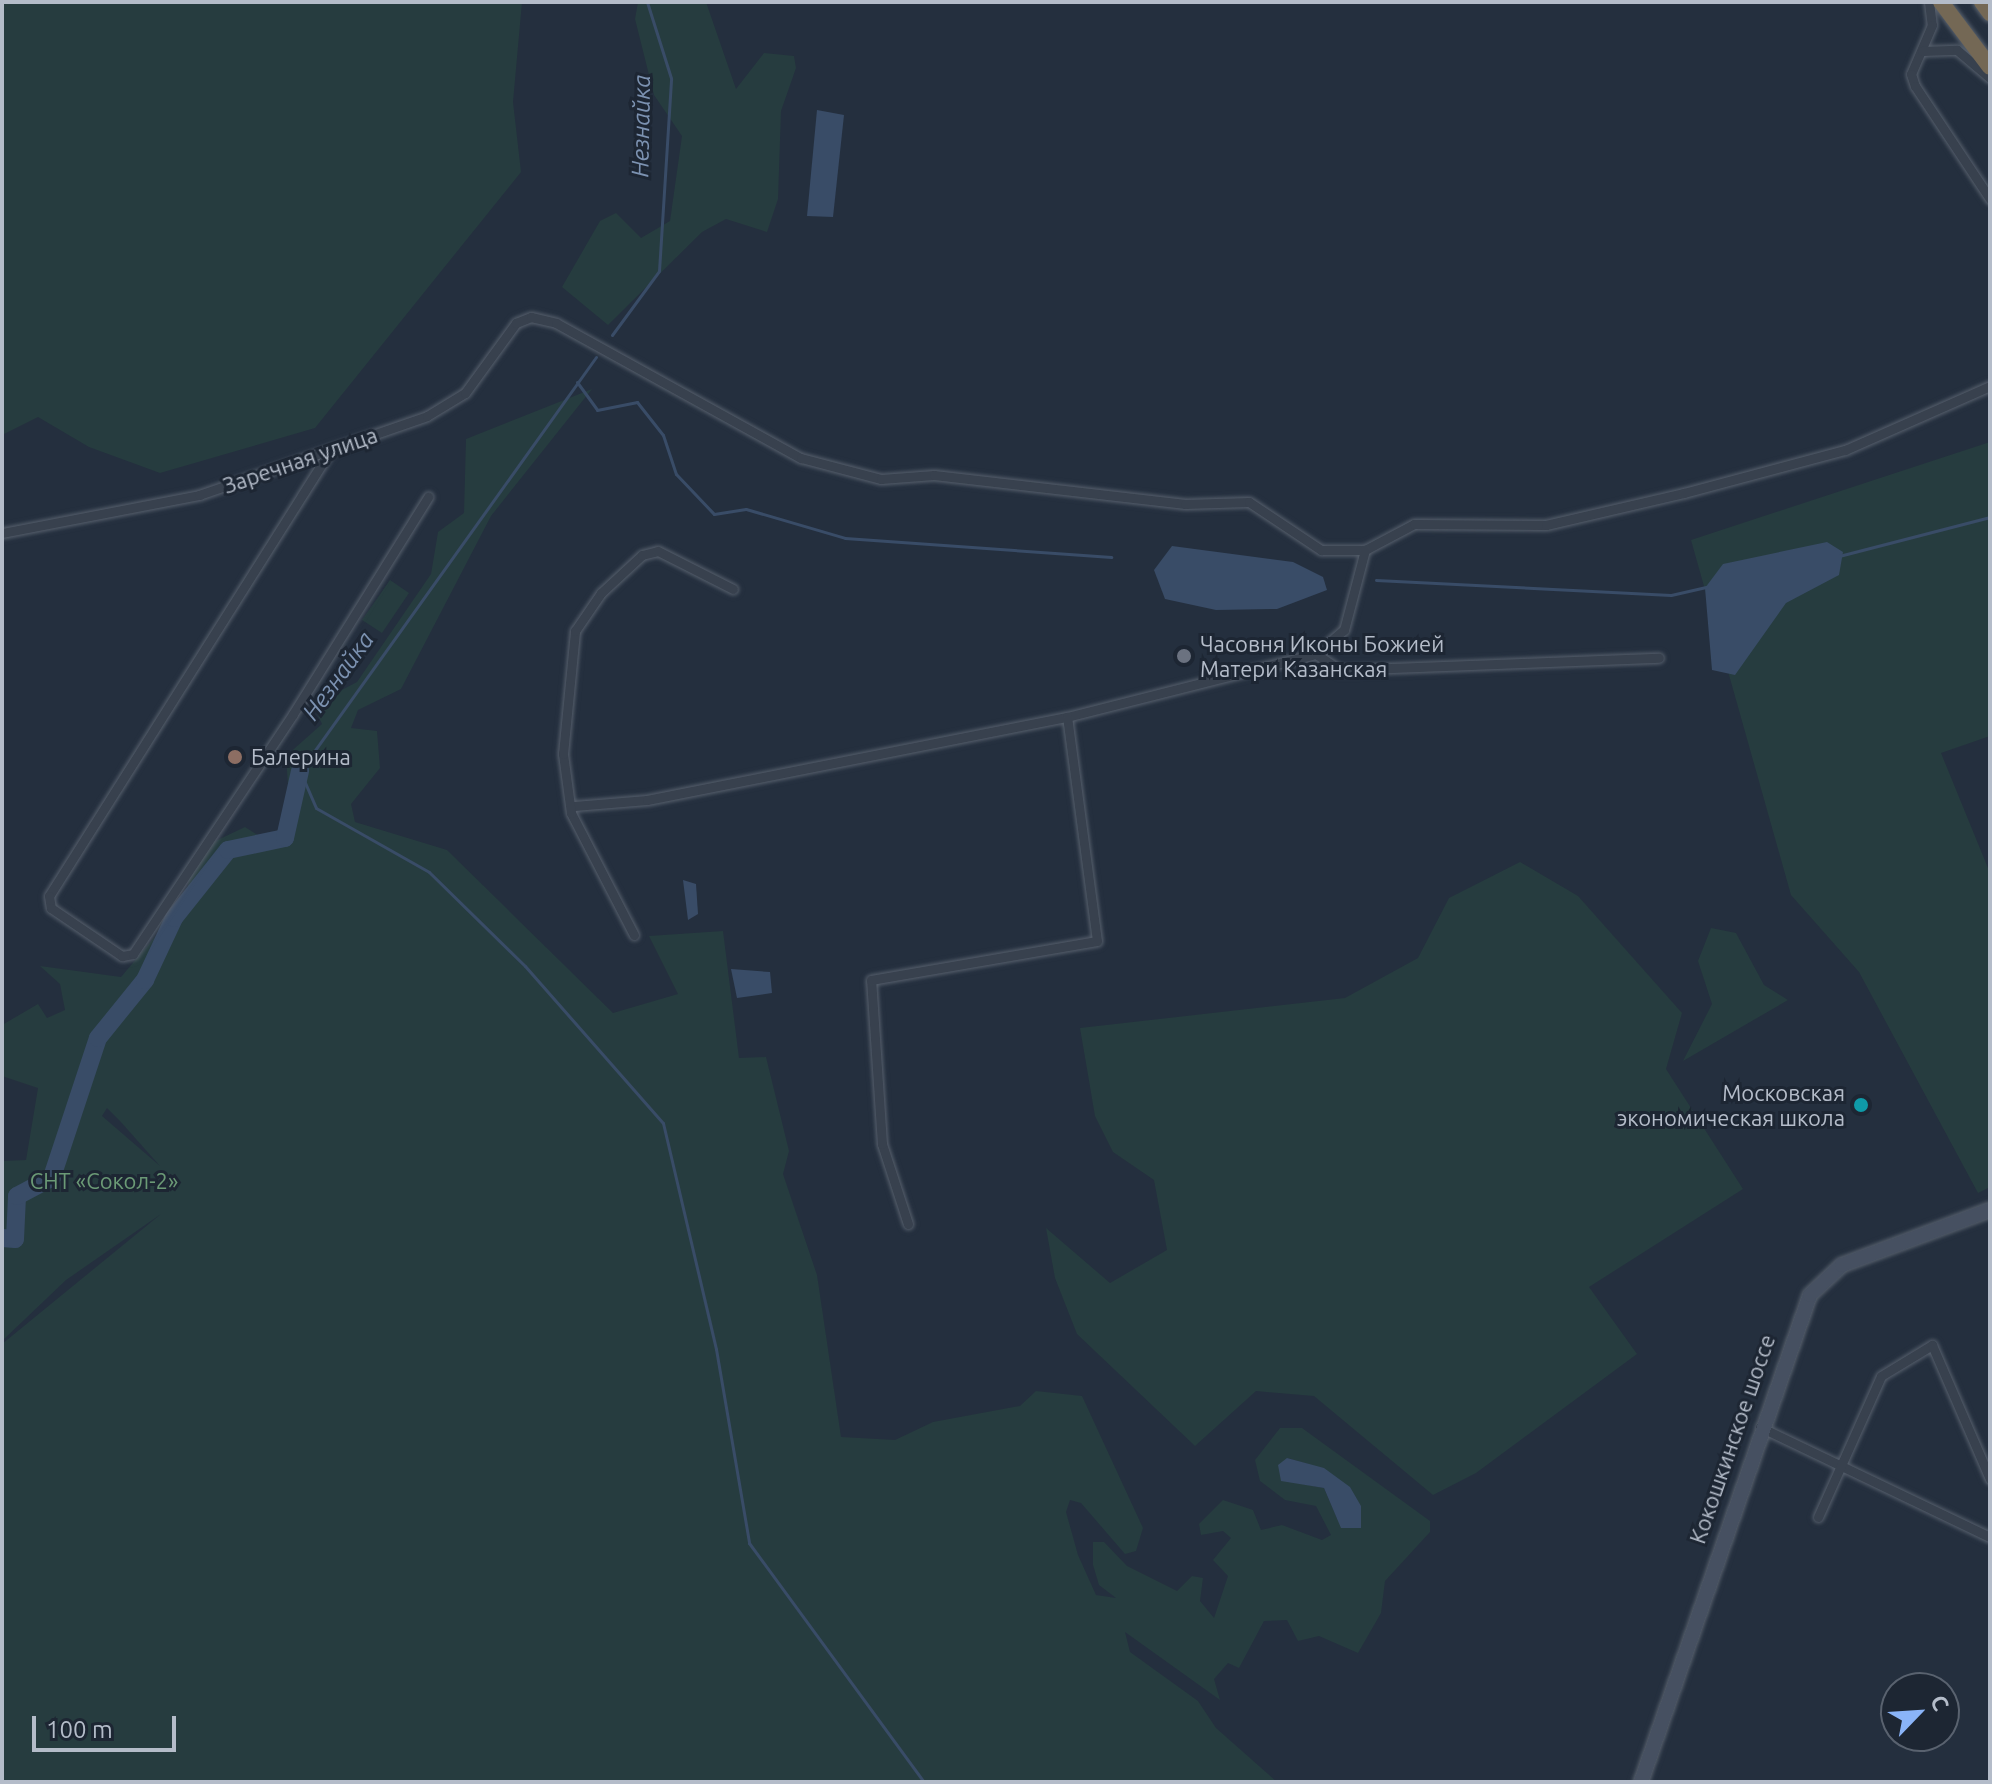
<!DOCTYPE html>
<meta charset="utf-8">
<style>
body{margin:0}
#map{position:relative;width:1992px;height:1784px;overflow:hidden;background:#242f3e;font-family:Ubuntu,sans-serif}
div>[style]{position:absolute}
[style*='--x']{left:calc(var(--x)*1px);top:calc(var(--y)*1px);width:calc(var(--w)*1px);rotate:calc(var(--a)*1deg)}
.green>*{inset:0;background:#263c3f}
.water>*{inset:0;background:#394c67}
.stream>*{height:3px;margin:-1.5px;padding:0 1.5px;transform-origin:1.5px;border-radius:1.5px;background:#394c67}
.river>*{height:18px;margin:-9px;padding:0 9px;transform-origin:9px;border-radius:9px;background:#394c67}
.roads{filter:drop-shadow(0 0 2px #565f6c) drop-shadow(0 0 2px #565f6c)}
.street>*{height:9px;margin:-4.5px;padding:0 4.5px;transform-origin:4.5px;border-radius:4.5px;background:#38414e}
.secondary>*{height:14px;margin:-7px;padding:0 7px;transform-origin:7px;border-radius:7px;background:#465061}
.highway>*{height:16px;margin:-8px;padding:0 8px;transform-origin:8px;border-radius:8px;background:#746855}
.dots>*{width:22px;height:22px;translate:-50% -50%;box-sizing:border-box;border:4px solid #1d2633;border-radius:50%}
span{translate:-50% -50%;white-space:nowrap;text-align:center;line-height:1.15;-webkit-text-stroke:6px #1d2633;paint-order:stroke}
.street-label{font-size:22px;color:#b4bcc9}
.poi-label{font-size:22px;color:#b4bcc9}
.left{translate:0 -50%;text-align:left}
.right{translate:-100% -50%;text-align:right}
.park-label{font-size:22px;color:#6b9a76}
.water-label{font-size:24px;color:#7c92b1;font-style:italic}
.frame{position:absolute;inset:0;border:4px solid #b4bcc9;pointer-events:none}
.north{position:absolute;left:1880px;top:1672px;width:80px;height:80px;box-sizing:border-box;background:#1d2633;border:2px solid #59626f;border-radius:50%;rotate:65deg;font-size:22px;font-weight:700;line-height:32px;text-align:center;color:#b4bcc9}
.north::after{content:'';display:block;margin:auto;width:28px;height:36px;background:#8ab4f8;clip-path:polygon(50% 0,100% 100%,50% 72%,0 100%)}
.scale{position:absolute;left:32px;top:1716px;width:144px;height:36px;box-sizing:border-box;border:4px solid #b4bcc9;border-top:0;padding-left:10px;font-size:24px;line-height:28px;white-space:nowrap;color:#b4bcc9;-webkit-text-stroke:6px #1d2633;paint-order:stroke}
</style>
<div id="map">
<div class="green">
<div style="clip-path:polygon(2px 2px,522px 2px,513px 102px,521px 172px,315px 428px,160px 473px,89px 447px,38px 417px,2px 435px)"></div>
<div style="clip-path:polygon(638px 2px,706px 2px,736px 89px,764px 53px,794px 56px,796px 68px,781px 111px,778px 199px,767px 232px,726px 219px,702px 232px,608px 325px,562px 287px,600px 221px,616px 213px,641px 238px,670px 221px,682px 136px,654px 95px,635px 19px)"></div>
<div style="clip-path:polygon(evenodd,592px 389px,491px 516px,401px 689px,358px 710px,351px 728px,377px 731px,380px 768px,351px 804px,355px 822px,447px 850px,613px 1013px,678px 994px,649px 936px,723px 931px,739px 1058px,766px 1057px,789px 1151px,783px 1174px,817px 1275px,841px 1437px,895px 1440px,933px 1422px,1020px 1406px,1036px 1391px,1082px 1396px,1143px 1528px,1136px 1551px,1125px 1554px,1081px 1503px,1070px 1500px,1066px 1512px,1078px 1555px,1096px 1595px,1116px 1598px,1099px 1585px,1093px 1565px,1093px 1542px,1104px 1542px,1127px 1566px,1177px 1591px,1192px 1576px,1203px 1578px,1200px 1601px,1214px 1618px,1228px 1576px,1213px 1560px,1231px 1538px,1223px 1531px,1201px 1535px,1199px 1524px,1223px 1500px,1253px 1510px,1261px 1530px,1282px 1525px,1322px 1540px,1331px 1535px,1316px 1506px,1285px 1500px,1260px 1481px,1255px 1460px,1280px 1428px,1302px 1428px,1430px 1521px,1430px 1532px,1385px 1581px,1381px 1613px,1358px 1653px,1319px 1636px,1298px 1641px,1287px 1620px,1264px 1621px,1239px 1668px,1228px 1663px,1214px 1679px,1220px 1700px,1125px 1632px,1130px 1652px,1198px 1701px,1216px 1728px,1277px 1782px,2px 1782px,2px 1344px,161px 1214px,66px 1280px,2px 1341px,2px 1161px,26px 1160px,38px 1088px,2px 1076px,2px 1025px,38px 1004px,47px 1018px,65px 1010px,60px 984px,40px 966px,121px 977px,186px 900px,190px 870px,209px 844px,245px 827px,275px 846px,289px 800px,286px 756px,322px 724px,313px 705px,357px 682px,431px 574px,438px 532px,464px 513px,466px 439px,592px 389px,107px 1108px,120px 1121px,160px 1166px,102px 1116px,107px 1108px,592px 389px,1287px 1458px,1308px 1464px,1361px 1528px,1337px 1518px,1324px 1488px,1303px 1484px,1287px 1458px)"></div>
<div style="clip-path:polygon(1990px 442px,1990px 736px,1941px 753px,1990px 873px,1990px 1187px,1978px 1193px,1859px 972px,1791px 895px,1691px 540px)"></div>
<div style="clip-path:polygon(390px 580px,409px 593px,382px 633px,362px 620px)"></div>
<div style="clip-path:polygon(1520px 862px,1578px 896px,1682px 1013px,1666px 1069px,1743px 1189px,1589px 1287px,1637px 1354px,1476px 1473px,1433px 1495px,1314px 1396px,1256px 1391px,1195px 1446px,1077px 1334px,1055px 1278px,1046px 1228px,1110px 1283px,1167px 1250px,1154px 1180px,1113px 1152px,1095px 1116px,1080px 1028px,1345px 998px,1418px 958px,1449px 898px)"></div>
<div style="clip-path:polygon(1711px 928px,1736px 933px,1764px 985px,1788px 1000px,1683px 1061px,1712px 1004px,1698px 961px)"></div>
</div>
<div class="water">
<div style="clip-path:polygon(817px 110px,844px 115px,833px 217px,807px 216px)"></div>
<div style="clip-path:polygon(1827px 542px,1843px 552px,1839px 575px,1786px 603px,1735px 675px,1712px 670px,1705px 588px,1723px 564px)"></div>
<div style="clip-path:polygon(1172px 546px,1293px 562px,1323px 577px,1327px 590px,1277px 609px,1216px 610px,1165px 599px,1154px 570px)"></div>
<div style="clip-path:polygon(683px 880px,696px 884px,698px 914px,688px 920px)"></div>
<div style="clip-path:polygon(731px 969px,770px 972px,772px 993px,737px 998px)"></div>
<div style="clip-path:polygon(1287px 1458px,1324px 1468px,1350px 1487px,1361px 1506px,1361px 1528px,1341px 1528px,1324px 1488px,1281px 1481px,1278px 1465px)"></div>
</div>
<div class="stream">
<div style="--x:612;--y:335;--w:79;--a:-53.7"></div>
<div style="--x:659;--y:271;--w:193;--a:-86.4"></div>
<div style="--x:671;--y:78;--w:80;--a:-107.5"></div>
<div style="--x:596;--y:357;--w:509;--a:125.56"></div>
<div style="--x:300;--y:771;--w:40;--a:66.6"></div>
<div style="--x:316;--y:808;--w:130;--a:29.5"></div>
<div style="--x:429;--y:872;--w:134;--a:44.4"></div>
<div style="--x:525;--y:966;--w:209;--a:48.7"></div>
<div style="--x:663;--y:1123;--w:232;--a:76.8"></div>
<div style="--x:716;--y:1349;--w:197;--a:80.3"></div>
<div style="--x:749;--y:1543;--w:296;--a:53.8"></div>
<div style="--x:577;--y:382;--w:34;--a:54"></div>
<div style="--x:597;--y:410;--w:41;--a:-11.3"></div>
<div style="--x:637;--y:402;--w:42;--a:51.8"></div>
<div style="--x:663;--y:435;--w:41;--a:71.6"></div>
<div style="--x:676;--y:474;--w:55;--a:46.5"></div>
<div style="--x:714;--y:514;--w:32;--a:-9"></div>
<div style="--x:746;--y:509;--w:103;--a:16.3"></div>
<div style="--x:845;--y:538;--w:267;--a:4.1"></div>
<div style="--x:1839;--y:556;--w:156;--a:-14.5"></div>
<div style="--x:1376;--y:580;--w:295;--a:2.9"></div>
<div style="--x:1671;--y:595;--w:37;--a:-13"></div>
</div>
<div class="river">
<div style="--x:2;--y:1238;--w:13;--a:4"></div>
<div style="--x:15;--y:1239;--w:43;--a:-87.3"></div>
<div style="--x:17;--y:1196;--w:40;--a:-28"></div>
<div style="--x:52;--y:1177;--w:146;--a:-71.7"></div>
<div style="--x:98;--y:1038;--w:75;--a:-51"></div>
<div style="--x:145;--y:980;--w:68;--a:-64.9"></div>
<div style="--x:174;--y:918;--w:87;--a:-51.5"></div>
<div style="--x:228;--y:850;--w:58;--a:-11.9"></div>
<div style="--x:285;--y:838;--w:69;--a:-77.4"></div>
</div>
<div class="roads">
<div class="street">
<div style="--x:1929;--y:2;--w:23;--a:83"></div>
<div style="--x:1932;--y:25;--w:53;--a:113.2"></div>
<div style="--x:1911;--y:74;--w:13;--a:72"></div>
<div style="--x:1915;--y:86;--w:136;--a:56.4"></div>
<div style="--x:1922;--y:51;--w:35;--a:-2"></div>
<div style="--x:1957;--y:50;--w:43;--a:40.3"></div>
<div style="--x:330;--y:451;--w:526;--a:122.27"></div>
<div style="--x:49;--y:896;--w:12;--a:81"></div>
<div style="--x:51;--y:908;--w:86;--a:34.1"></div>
<div style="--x:122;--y:956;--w:11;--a:-10"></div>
<div style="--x:133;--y:954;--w:288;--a:-56.3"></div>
<div style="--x:293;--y:714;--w:256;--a:-58.1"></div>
<div style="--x:2;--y:533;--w:201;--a:-10.9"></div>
<div style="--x:199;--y:495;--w:241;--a:-19.1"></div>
<div style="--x:427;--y:416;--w:44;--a:-31.2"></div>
<div style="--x:465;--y:393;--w:87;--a:-53.9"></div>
<div style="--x:516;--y:323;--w:16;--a:-22"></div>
<div style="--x:531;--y:317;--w:26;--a:13"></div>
<div style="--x:556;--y:323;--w:280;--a:28.9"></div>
<div style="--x:801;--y:458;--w:83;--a:14.7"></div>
<div style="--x:881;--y:479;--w:53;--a:-4.3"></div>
<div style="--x:934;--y:475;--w:253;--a:6.6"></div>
<div style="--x:1185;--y:504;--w:64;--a:-1.8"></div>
<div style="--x:1249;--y:502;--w:87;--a:33.7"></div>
<div style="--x:1321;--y:550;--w:44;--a:0"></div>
<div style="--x:1365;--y:550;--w:55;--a:-28"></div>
<div style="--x:1414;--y:524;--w:132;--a:0.4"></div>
<div style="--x:1546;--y:525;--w:142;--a:-13.1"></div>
<div style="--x:1684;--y:493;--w:167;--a:-15"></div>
<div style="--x:1845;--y:450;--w:158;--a:-23.8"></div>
<div style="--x:1316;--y:654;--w:29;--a:34"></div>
<div style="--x:1340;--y:670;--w:319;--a:-2.2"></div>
<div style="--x:574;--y:806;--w:73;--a:-4.7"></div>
<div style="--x:647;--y:800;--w:428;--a:-11.2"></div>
<div style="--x:1067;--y:717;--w:257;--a:-14.2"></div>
<div style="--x:1316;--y:654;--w:37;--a:-41"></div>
<div style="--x:1344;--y:630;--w:83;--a:-75.3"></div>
<div style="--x:634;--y:935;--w:137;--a:-117.3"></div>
<div style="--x:571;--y:813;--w:60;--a:-97.7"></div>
<div style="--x:563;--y:754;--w:124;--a:-84.4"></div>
<div style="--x:575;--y:631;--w:46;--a:-55.6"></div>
<div style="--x:601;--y:593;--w:56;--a:-42.8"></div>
<div style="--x:642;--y:555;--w:16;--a:-14"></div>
<div style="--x:658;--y:551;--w:84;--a:26.9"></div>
<div style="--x:908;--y:1224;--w:84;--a:-108"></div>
<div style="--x:882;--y:1144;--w:164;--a:-93.8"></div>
<div style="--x:871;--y:980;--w:229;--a:-9.8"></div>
<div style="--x:1097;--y:941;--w:226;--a:-97.6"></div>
<div style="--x:1760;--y:1427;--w:255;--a:25.6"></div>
<div style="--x:1818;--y:1517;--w:154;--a:-65.9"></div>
<div style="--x:1881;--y:1376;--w:60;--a:-31.3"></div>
<div style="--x:1932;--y:1345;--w:146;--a:66.6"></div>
</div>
<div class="secondary">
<div style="--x:1641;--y:1782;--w:515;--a:-70.86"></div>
<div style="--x:1810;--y:1295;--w:44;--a:-43.2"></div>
<div style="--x:1842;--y:1265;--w:158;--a:-20.4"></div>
</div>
<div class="highway">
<div style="--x:1941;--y:2;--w:81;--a:53"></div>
<div style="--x:1982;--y:2;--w:14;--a:54"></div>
</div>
</div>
<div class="dots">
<div style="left:1184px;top:656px;background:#6b7280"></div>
<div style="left:235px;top:757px;background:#8d6e63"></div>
<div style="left:1861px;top:1105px;background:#0f9aa8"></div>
</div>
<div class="street-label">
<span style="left:300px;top:460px;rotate:-19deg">Заречная улица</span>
<span style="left:1732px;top:1439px;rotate:-71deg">Кокошкинское шоссе</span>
</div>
<div class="poi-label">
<span class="left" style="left:1200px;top:656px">Часовня Иконы Божией<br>Матери Казанская</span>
<span class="left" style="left:251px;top:757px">Балерина</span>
<span class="right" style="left:1845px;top:1105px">Московская<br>экономическая школа</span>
</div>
<div class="park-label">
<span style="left:104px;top:1181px">СНТ «Сокол-2»</span>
</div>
<div class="water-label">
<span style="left:641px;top:126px;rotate:-89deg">Незнайка</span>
<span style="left:338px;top:676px;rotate:-54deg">Незнайка</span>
</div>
<div class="frame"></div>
<div class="north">С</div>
<div class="scale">100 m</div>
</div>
